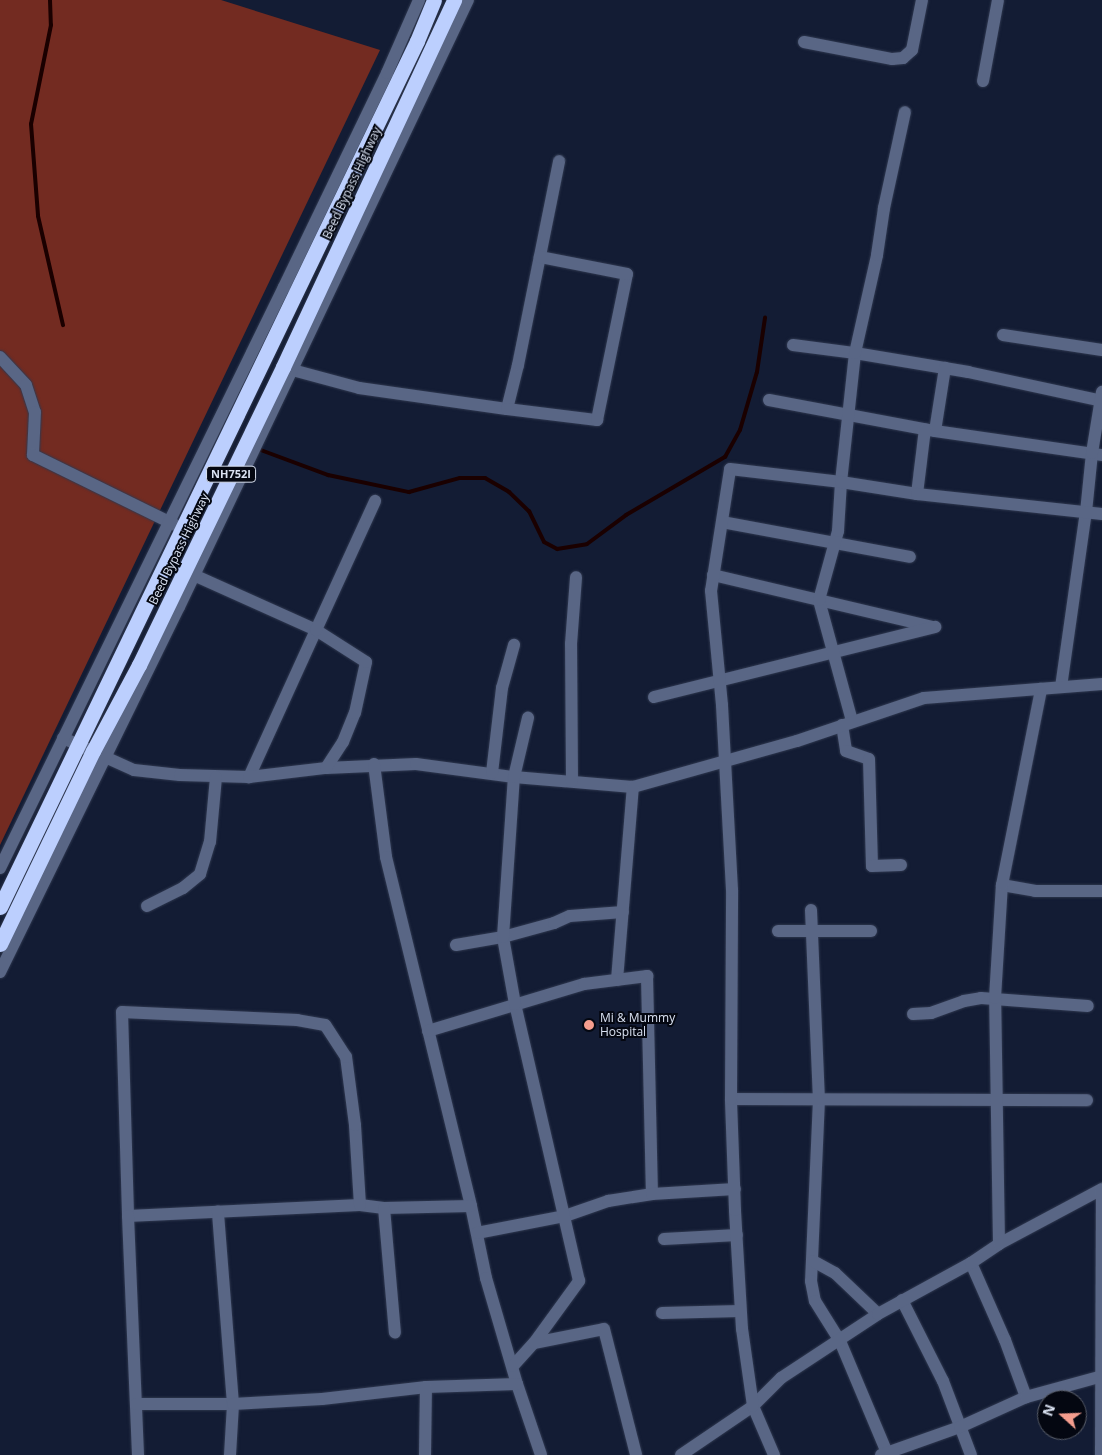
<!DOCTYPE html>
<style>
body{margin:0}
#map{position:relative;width:1102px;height:1455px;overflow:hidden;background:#131c34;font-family:"Open Sans",sans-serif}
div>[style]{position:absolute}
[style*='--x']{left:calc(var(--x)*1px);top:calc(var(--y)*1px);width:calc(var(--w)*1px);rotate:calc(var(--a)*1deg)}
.green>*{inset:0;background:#732b21}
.stream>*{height:4px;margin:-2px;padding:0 2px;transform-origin:2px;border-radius:2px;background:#1a0000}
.roads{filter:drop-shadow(0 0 1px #2f384f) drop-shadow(0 0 1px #2f384f)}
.minor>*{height:12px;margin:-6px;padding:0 6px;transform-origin:6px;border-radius:6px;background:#596685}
.highway>*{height:15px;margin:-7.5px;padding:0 7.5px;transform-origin:7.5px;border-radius:7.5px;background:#bccffe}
.dots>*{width:14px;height:14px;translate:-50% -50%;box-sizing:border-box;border:2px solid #040711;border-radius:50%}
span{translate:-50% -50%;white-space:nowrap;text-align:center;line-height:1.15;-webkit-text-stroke:4px #040711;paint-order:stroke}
.shield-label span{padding:1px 4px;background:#040711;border:1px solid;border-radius:4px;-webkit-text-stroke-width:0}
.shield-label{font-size:11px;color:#dae2f2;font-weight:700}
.street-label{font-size:12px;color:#dae2f2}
.poi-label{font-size:12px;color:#dae2f2}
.left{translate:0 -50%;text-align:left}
.north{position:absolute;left:1037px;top:1390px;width:50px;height:50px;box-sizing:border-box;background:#040711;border:1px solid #5a5f6b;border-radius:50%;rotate:290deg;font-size:14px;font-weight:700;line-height:20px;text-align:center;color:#dae2f2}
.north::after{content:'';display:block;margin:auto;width:18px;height:22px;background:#f59d8e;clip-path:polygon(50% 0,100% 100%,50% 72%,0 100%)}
</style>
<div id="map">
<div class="green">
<div style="clip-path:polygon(0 0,221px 0,380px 50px,0 845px)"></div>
</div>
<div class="stream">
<div style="--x:50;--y:0;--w:25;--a:88"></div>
<div style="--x:51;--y:25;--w:101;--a:101.4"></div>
<div style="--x:31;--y:124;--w:92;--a:85.6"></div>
<div style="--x:38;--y:216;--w:112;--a:77.1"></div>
<div style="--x:258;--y:449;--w:75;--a:20.4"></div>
<div style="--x:328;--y:475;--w:83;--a:11.9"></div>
<div style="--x:409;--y:492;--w:53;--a:-15.4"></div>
<div style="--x:460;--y:478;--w:25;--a:0"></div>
<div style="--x:485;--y:478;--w:28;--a:30"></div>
<div style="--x:509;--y:492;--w:28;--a:44"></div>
<div style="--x:529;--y:511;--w:34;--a:64"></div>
<div style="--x:544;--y:542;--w:15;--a:28"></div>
<div style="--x:557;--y:549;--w:30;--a:-9"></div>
<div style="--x:587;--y:544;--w:49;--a:-36.6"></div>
<div style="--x:626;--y:515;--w:115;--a:-30.4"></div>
<div style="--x:725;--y:457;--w:31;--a:-61"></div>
<div style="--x:740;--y:430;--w:60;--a:-73.7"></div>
<div style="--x:757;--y:372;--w:55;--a:-81.6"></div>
</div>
<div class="roads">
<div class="minor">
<div style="--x:804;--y:42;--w:90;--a:10.9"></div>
<div style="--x:892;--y:59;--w:11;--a:-5"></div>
<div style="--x:903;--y:58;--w:12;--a:-42"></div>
<div style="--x:912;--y:50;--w:51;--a:-78.7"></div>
<div style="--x:983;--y:81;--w:82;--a:-79.5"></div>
<div style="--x:1003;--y:335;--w:100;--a:8.6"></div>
<div style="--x:793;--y:345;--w:63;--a:7.4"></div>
<div style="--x:855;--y:353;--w:115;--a:9.5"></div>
<div style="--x:968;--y:372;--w:137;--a:12.2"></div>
<div style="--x:0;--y:357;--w:38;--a:47"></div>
<div style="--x:26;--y:385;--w:28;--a:72"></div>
<div style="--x:35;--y:412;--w:43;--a:92.7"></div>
<div style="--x:33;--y:455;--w:158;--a:26.2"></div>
<div style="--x:285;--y:368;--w:77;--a:15.1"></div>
<div style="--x:359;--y:388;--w:149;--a:8.1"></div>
<div style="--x:507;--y:409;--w:45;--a:-76"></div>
<div style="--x:518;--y:365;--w:208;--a:-78.6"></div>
<div style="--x:769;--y:400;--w:169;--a:10.6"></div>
<div style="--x:935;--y:431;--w:169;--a:8.2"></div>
<div style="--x:507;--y:409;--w:91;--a:7"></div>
<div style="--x:597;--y:420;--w:149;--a:-78.4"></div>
<div style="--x:627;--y:274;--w:89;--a:-168.9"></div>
<div style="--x:935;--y:431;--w:64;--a:-81"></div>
<div style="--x:917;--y:494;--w:65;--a:-83"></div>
<div style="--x:722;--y:522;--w:191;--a:10.5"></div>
<div style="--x:187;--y:572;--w:141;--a:24.2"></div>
<div style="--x:316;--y:630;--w:162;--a:114.5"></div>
<div style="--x:713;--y:575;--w:226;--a:13.3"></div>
<div style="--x:1061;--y:687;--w:177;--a:-81.9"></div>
<div style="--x:1086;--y:512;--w:59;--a:-84.2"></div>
<div style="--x:1092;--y:453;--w:62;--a:-80.7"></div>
<div style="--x:654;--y:697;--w:290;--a:-14"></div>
<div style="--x:852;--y:721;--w:125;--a:-105.3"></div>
<div style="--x:819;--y:600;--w:72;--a:-74.6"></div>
<div style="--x:838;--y:531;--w:49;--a:-86.5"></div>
<div style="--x:841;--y:482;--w:130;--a:-83.8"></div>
<div style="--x:855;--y:353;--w:100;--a:-77.3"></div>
<div style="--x:877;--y:255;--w:48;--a:-81.5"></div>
<div style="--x:884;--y:208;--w:98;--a:-77.7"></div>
<div style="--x:842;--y:725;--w:26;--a:81"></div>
<div style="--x:846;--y:751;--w:24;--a:19"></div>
<div style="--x:869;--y:759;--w:107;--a:88.4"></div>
<div style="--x:872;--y:866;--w:29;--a:-2"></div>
<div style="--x:63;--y:738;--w:78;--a:24.3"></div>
<div style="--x:134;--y:770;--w:46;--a:6.2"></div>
<div style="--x:180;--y:775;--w:69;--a:1.7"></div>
<div style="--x:249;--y:777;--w:78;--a:-6.7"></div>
<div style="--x:326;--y:768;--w:90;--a:-2.5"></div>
<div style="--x:416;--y:764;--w:99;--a:7.6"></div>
<div style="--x:514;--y:777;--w:119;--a:4.8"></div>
<div style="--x:633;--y:787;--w:170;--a:-15.7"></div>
<div style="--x:797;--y:741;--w:134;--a:-18.7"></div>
<div style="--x:924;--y:698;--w:179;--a:-4.5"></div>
<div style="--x:374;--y:764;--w:94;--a:82.6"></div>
<div style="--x:386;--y:857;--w:359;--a:76.3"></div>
<div style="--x:471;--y:1206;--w:74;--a:78.2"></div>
<div style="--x:486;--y:1278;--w:110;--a:73.7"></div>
<div style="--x:517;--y:1384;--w:75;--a:71.3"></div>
<div style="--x:326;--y:768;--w:31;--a:-57"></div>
<div style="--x:343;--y:742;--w:31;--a:-68"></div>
<div style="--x:355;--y:713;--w:52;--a:-77.8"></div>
<div style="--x:366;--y:662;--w:59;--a:-147.4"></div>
<div style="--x:316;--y:630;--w:142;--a:-65.4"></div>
<div style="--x:492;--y:773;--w:86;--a:-83.3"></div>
<div style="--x:502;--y:688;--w:45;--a:-74.4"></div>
<div style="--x:572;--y:781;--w:137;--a:-90.4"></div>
<div style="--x:571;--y:644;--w:67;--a:-85.7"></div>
<div style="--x:0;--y:868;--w:647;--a:-63.95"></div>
<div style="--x:284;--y:287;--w:237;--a:-64.3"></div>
<div style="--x:387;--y:73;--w:80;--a:-66.3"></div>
<div style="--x:1002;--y:885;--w:34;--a:10"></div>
<div style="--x:1035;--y:891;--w:67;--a:0"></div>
<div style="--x:147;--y:906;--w:40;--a:-26.6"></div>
<div style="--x:183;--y:888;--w:22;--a:-39"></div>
<div style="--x:200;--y:874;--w:34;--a:-73"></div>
<div style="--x:210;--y:842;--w:65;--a:-84.7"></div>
<div style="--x:811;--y:910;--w:189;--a:87.6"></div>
<div style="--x:819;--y:1099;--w:182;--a:92.5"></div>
<div style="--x:811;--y:1281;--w:20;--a:79"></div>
<div style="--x:815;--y:1301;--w:47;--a:58"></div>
<div style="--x:840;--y:1341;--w:121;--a:67.2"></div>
<div style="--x:778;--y:931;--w:93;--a:0"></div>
<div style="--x:456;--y:945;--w:48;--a:-9.7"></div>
<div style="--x:503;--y:937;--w:53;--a:-15.4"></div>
<div style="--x:554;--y:923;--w:17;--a:-24"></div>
<div style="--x:570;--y:916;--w:53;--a:-4.3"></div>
<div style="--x:0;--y:972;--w:407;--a:-63.9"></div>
<div style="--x:179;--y:607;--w:672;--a:-64.54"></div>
<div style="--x:617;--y:980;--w:194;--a:-85.3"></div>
<div style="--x:913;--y:1014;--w:18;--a:-3"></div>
<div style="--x:931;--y:1013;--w:35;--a:-20"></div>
<div style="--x:964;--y:1001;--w:17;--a:-10"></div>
<div style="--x:981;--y:998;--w:107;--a:4.3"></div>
<div style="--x:428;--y:1031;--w:163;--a:-16.8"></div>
<div style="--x:584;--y:984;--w:64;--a:-7.2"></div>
<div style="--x:647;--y:976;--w:218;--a:88.7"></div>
<div style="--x:731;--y:1099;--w:356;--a:0.2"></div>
<div style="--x:360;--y:1205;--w:24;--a:7"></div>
<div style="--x:384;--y:1208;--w:87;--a:-1.3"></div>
<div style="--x:384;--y:1208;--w:125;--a:85"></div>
<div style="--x:128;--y:1216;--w:232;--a:-2.7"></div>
<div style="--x:360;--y:1205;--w:80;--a:-93.6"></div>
<div style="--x:355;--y:1125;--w:69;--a:-97.5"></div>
<div style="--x:346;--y:1057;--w:38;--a:-123"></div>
<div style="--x:325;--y:1025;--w:28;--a:-170"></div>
<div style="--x:297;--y:1020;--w:175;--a:-177.4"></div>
<div style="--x:122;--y:1012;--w:204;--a:88.3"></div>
<div style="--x:128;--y:1216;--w:239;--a:87.6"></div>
<div style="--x:477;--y:1233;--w:90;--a:-10.9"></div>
<div style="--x:565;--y:1216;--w:46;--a:-19.2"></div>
<div style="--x:608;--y:1201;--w:45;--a:-9"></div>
<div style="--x:652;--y:1194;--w:83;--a:-3.4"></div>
<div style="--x:664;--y:1239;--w:73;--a:-3.1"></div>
<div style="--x:999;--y:1244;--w:246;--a:-90.9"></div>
<div style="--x:995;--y:998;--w:113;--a:-86.5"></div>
<div style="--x:1002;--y:885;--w:200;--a:-78.7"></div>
<div style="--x:813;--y:1261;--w:25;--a:29"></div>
<div style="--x:835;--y:1273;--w:59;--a:43.6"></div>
<div style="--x:971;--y:1263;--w:84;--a:66.2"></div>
<div style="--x:1005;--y:1340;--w:61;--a:69.8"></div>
<div style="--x:902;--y:1300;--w:91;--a:63.2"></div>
<div style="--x:943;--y:1381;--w:79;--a:69.3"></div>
<div style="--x:662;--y:1313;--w:78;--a:-1.5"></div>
<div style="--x:534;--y:1343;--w:71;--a:-11.3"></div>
<div style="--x:604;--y:1329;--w:130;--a:75.7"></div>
<div style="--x:513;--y:1366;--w:31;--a:-48"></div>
<div style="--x:534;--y:1343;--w:77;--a:-54"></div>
<div style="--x:579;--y:1281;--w:284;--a:-103"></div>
<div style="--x:515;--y:1004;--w:68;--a:-100.2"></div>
<div style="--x:503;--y:937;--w:160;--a:-86.1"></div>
<div style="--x:514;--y:777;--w:61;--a:-76.7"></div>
<div style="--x:136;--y:1404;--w:97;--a:0"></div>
<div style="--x:233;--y:1404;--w:193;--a:-94.5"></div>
<div style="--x:230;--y:1455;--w:51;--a:-86.6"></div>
<div style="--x:233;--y:1404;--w:89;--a:-3.2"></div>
<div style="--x:322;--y:1399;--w:105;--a:-6.6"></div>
<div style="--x:426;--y:1387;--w:91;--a:-1.9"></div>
<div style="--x:425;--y:1455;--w:68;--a:-89.2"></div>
<div style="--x:681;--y:1455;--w:87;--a:-34.2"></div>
<div style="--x:753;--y:1406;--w:40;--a:-45"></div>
<div style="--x:781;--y:1378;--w:116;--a:-33.4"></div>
<div style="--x:878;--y:1314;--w:106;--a:-28.7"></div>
<div style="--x:971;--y:1263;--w:34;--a:-34"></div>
<div style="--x:999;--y:1244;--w:117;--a:-28.1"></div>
<div style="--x:774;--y:1455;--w:53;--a:-113.2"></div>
<div style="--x:753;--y:1406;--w:78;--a:-98.1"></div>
<div style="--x:742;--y:1329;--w:119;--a:-93.4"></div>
<div style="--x:735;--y:1210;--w:111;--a:-92.1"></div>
<div style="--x:731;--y:1099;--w:209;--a:-89.7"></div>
<div style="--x:732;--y:890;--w:185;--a:-93.1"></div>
<div style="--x:722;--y:705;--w:115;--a:-95.5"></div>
<div style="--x:711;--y:591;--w:123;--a:-81.1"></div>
<div style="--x:730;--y:469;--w:112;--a:6.7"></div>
<div style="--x:841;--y:482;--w:77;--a:9"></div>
<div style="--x:917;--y:494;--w:186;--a:6.2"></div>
<div style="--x:881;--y:1455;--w:84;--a:-19.5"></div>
<div style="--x:960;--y:1427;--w:72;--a:-24.4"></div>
<div style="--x:1026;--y:1397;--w:79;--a:-15.4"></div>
<div style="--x:1101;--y:1455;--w:265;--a:-89.8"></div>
</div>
<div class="highway">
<div style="--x:0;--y:907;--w:961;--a:-64.29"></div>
<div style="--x:417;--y:41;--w:44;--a:-67.5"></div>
<div style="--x:0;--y:944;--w:214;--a:-64.3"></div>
<div style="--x:93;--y:751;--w:98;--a:-61.9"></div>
<div style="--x:139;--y:665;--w:331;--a:-64.2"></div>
<div style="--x:283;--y:367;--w:405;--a:-65"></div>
</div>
</div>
<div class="dots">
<div style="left:589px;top:1025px;background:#f59d8e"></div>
</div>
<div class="shield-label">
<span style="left:231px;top:474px">NH752I</span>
</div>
<div class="street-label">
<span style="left:352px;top:183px;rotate:-65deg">Beed Bypass Highway</span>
<span style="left:179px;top:549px;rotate:-64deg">Beed Bypass Highway</span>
</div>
<div class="poi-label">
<span class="left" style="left:600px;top:1025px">Mi &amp; Mummy<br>Hospital</span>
</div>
<div class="north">N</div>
</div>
